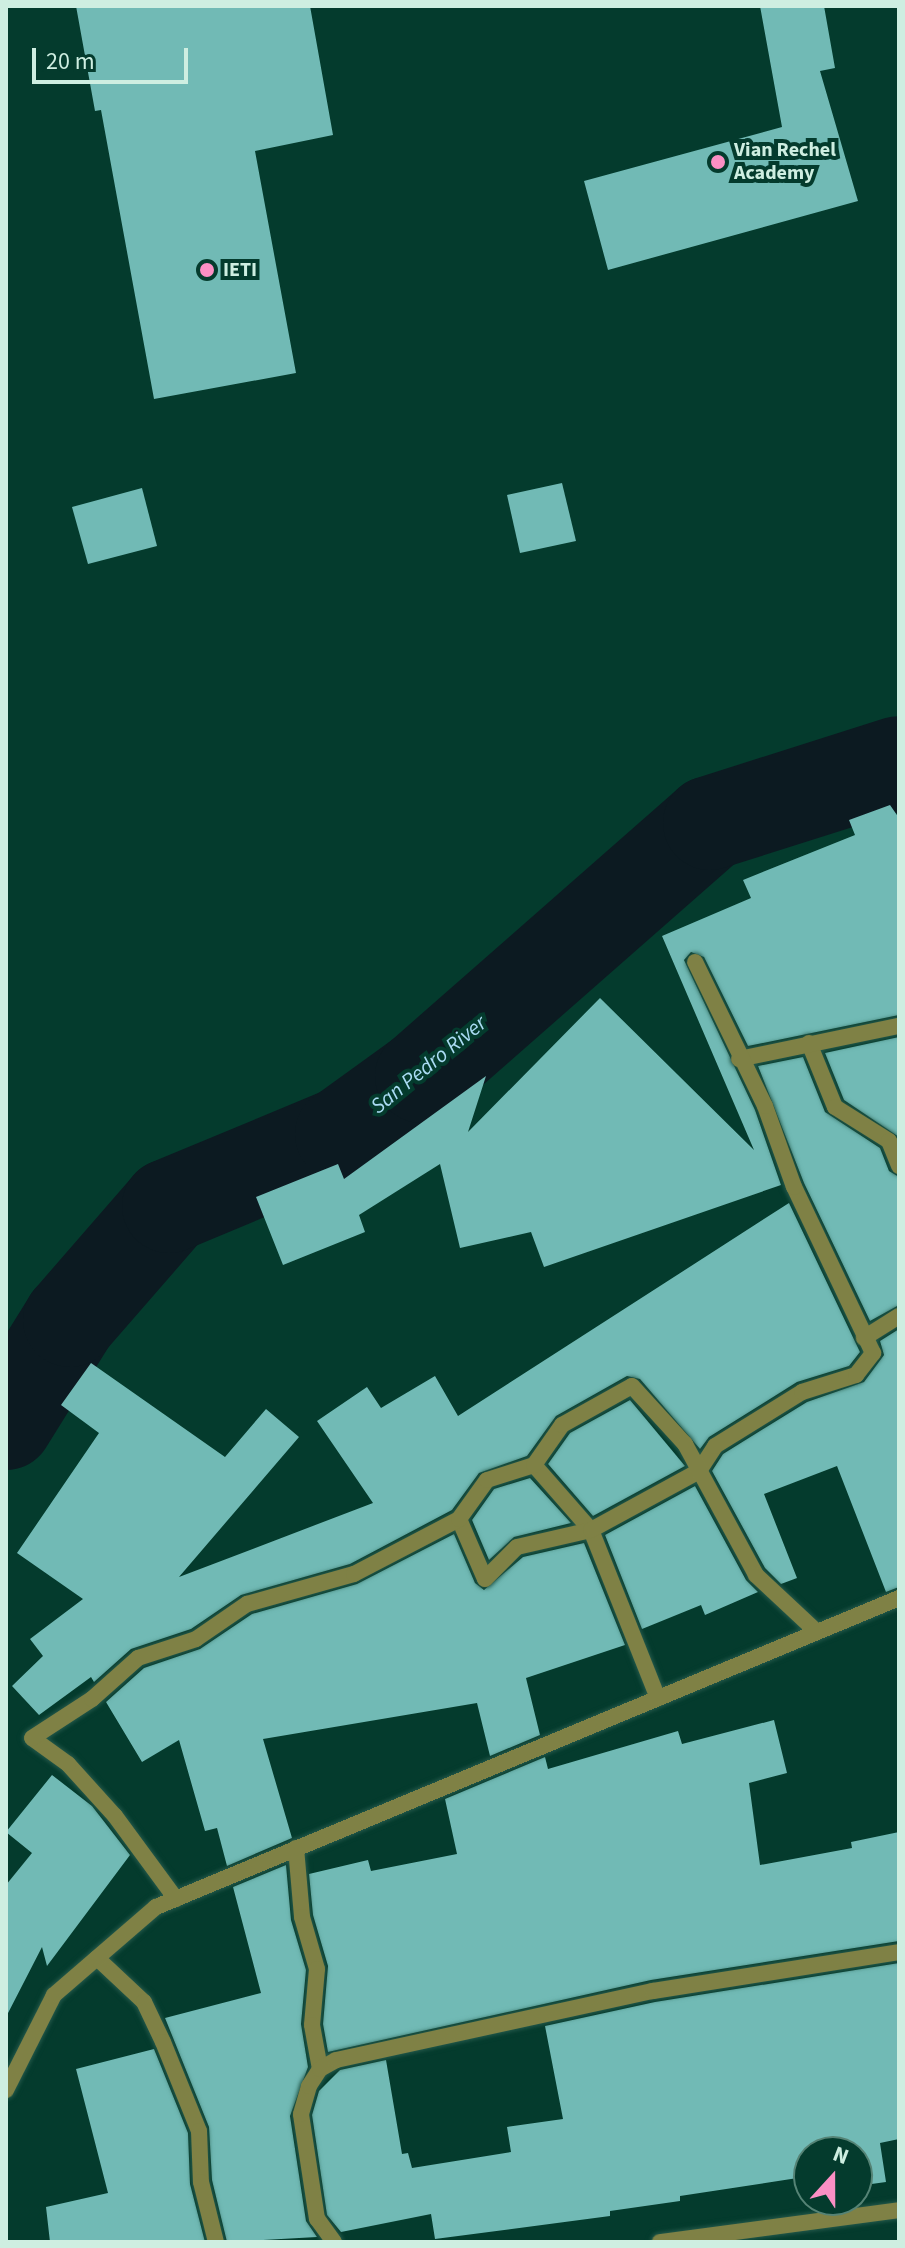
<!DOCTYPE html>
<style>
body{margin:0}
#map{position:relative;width:905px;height:2248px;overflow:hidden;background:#043b2d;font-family:"Source Sans 3",sans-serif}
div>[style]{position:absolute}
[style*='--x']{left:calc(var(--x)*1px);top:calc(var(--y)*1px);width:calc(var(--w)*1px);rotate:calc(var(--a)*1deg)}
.river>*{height:94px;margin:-47px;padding:0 47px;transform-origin:47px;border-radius:47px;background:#0c1a21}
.building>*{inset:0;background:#71bab5}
.roads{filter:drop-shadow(0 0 2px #24584a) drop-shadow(0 0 2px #24584a)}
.street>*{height:16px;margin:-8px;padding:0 8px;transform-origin:8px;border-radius:8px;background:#7f8145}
.dots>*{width:22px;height:22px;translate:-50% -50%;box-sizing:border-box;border:4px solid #043b2d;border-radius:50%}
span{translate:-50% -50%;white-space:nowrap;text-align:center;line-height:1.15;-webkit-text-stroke:8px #043b2d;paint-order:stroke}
.poi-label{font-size:20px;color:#ceeee1;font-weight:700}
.left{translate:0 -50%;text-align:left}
.water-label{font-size:22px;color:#abdcf4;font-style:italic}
.frame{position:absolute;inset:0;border:8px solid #ceeee1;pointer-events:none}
.north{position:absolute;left:793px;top:2136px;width:80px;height:80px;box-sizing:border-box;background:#043b2d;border:2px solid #558375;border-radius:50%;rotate:21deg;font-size:22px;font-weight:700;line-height:32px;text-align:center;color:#ceeee1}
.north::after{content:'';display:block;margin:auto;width:28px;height:36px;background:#fb8fc4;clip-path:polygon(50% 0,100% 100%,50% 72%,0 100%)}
.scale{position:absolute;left:32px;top:48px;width:156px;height:36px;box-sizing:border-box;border:4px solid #ceeee1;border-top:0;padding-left:10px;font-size:24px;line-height:28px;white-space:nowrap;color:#ceeee1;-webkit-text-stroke:6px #043b2d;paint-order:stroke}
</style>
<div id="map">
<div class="river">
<div style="--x:6;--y:1423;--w:121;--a:-58.1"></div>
<div style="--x:70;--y:1320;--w:151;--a:-49"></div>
<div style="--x:169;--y:1206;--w:187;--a:-22.6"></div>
<div style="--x:342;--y:1134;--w:99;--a:-35.9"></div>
<div style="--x:422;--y:1076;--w:383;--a:-41.3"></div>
<div style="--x:710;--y:823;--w:198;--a:-17.6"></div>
</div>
<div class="building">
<div style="clip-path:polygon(76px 6px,310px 6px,333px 135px,255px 151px,296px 373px,154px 399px,101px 110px,95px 111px)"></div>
<div style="clip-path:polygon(760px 6px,824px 6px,835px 68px,820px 71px,858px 201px,608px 270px,584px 181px,782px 127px)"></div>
<div style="clip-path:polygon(562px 483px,576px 541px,520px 553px,507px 495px)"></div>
<div style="clip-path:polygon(142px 488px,157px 546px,88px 564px,72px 507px)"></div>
<div style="clip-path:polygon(890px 805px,899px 818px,899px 1015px,748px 1046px,704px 957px,691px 952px,684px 960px,755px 1110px,781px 1185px,544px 1267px,531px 1232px,460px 1248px,440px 1164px,359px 1215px,365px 1232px,283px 1265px,256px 1197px,338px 1164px,344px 1179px,486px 1076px,468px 1132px,600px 998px,754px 1150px,662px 936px,751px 898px,743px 880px,855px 835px,849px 820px)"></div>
<div style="clip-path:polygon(899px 1037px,899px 1137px,844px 1100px,825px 1053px)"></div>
<div style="clip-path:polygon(803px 1057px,825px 1112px,880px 1148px,889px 1171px,899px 1177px,899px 1305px,870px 1321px,804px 1183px,758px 1066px)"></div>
<div style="clip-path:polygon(789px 1203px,860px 1352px,849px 1366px,797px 1382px,709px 1437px,700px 1449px,640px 1379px,627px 1376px,556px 1416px,527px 1456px,479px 1473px,452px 1510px,350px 1564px,241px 1595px,191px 1629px,131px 1649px,94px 1682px,91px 1677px,39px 1715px,12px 1686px,43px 1656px,30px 1639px,83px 1599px,17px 1553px,99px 1433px,61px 1405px,91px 1363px,225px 1457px,266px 1409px,299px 1437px,179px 1577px,373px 1503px,317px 1421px,367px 1387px,381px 1408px,435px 1376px,458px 1416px)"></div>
<div style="clip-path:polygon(899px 1329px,899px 1587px,886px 1592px,837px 1466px,764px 1494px,797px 1578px,781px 1584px,765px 1568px,712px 1471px,723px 1454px,807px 1402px,864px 1382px,884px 1355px,880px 1341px)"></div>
<div style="clip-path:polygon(630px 1400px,685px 1466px,593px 1516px,548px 1464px,570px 1433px)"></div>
<div style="clip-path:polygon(530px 1478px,571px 1523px,514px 1537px,489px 1560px,472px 1520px,494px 1489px)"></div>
<div style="clip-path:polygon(695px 1486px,746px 1580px,758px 1592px,705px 1615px,701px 1605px,642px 1629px,605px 1535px)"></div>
<div style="clip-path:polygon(454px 1534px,475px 1583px,484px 1590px,523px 1557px,584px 1543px,625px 1645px,526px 1678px,540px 1735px,490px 1756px,477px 1703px,263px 1739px,292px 1838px,227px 1866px,217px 1828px,205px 1831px,179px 1740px,142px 1762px,106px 1702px,144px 1668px,200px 1649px,252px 1614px,357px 1584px)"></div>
<div style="clip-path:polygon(774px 1720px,787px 1773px,749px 1783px,760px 1865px,852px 1848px,851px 1842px,899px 1832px,899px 1941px,651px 1980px,328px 2052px,323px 2024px,328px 1966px,313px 1915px,309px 1874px,368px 1860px,371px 1871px,457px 1854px,445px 1799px,545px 1757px,548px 1769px,678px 1731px,682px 1744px)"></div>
<div style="clip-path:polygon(52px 1775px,92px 1806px,130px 1855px,47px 1966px,42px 1947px,6px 2017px,6px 1885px,32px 1853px,6px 1832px)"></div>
<div style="clip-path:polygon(286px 1865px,291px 1920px,306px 1970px,301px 2024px,308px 2067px,290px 2116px,306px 2221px,317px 2237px,227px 2242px,212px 2180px,209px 2127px,165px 2018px,261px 1993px,233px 1887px)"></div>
<div style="clip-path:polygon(899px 1963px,899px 2139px,880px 2143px,886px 2182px,857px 2186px,857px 2152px,809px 2152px,807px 2194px,804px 2177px,680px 2196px,680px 2201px,610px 2211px,610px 2216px,435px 2239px,431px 2214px,341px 2232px,327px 2215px,312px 2115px,319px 2091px,340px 2070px,386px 2060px,402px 2154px,408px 2153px,412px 2168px,511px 2152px,507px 2127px,563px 2119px,545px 2026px,655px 2002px)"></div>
<div style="clip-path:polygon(154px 2049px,188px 2133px,190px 2184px,205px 2242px,50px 2242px,46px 2207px,108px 2193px,76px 2069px)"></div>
</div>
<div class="roads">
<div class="street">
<div style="--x:809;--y:1043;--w:69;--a:67.9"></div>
<div style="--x:835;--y:1107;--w:64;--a:32.2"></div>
<div style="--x:889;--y:1141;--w:27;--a:68"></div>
<div style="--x:739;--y:1059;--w:163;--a:-11.7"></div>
<div style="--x:864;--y:1338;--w:41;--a:-32.2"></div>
<div style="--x:534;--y:1465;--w:86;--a:48.8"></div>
<div style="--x:591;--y:1530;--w:181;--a:68.3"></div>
<div style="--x:459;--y:1519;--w:65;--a:66.6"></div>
<div style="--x:485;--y:1579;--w:45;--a:-45"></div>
<div style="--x:517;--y:1547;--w:76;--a:-12.9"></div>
<div style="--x:591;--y:1530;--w:123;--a:-28.6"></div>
<div style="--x:699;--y:1471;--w:30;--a:-57"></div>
<div style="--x:715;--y:1446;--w:102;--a:-31.8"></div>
<div style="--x:802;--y:1392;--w:57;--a:-17.5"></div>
<div style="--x:856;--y:1375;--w:28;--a:-52"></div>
<div style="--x:873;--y:1353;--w:184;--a:-115.4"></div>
<div style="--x:794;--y:1187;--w:86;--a:-109.7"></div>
<div style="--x:765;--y:1106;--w:160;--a:-115.9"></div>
<div style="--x:296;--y:1848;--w:69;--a:85"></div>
<div style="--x:302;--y:1917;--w:54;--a:73.9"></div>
<div style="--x:317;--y:1969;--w:56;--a:95.1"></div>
<div style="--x:312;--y:2025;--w:45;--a:79.7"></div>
<div style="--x:176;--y:1899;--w:103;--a:-126.3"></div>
<div style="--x:115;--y:1816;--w:70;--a:-132.1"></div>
<div style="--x:68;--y:1764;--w:44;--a:-144.2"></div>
<div style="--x:32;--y:1738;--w:72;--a:-33"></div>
<div style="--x:92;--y:1699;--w:62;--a:-41.7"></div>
<div style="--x:138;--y:1658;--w:61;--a:-18.1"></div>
<div style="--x:196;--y:1639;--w:62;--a:-34.5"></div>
<div style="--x:247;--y:1604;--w:111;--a:-15.7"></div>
<div style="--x:354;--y:1574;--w:119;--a:-27.6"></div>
<div style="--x:459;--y:1519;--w:48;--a:-54.3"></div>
<div style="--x:487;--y:1480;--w:49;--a:-17.7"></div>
<div style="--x:534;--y:1465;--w:49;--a:-55"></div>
<div style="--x:562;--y:1425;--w:80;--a:-29.1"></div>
<div style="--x:632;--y:1386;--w:79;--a:47.6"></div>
<div style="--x:685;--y:1444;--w:149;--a:61.5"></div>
<div style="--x:756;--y:1575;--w:83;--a:43.1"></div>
<div style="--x:97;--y:1958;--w:64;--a:43.1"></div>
<div style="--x:144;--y:2002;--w:44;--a:64.6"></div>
<div style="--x:163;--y:2042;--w:96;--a:68"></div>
<div style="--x:199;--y:2131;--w:51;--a:87.8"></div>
<div style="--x:201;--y:2182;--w:62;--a:76"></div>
<div style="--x:6;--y:2090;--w:106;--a:-63.2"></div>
<div style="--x:54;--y:1995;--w:135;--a:-40.8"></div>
<div style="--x:156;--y:1907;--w:805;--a:-22.58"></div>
<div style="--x:334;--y:2242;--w:29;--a:-126"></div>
<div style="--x:317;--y:2219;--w:106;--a:-98.7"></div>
<div style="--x:301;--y:2114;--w:29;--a:-74"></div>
<div style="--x:309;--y:2086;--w:20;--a:-57"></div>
<div style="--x:320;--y:2069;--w:18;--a:-29"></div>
<div style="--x:336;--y:2060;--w:324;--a:-12.3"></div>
<div style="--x:653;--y:1991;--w:249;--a:-9"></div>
<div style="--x:660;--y:2242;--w:241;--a:-7.6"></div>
</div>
</div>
<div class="dots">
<div style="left:718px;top:162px;background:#fb8fc4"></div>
<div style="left:207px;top:270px;background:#fb8fc4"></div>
</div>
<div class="poi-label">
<span class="left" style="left:734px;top:162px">Vian Rechel<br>Academy</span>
<span class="left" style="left:223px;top:270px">IETI</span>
</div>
<div class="water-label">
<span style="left:429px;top:1065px;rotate:-39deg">San Pedro River</span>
</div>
<div class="frame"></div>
<div class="north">N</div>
<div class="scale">20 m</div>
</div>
